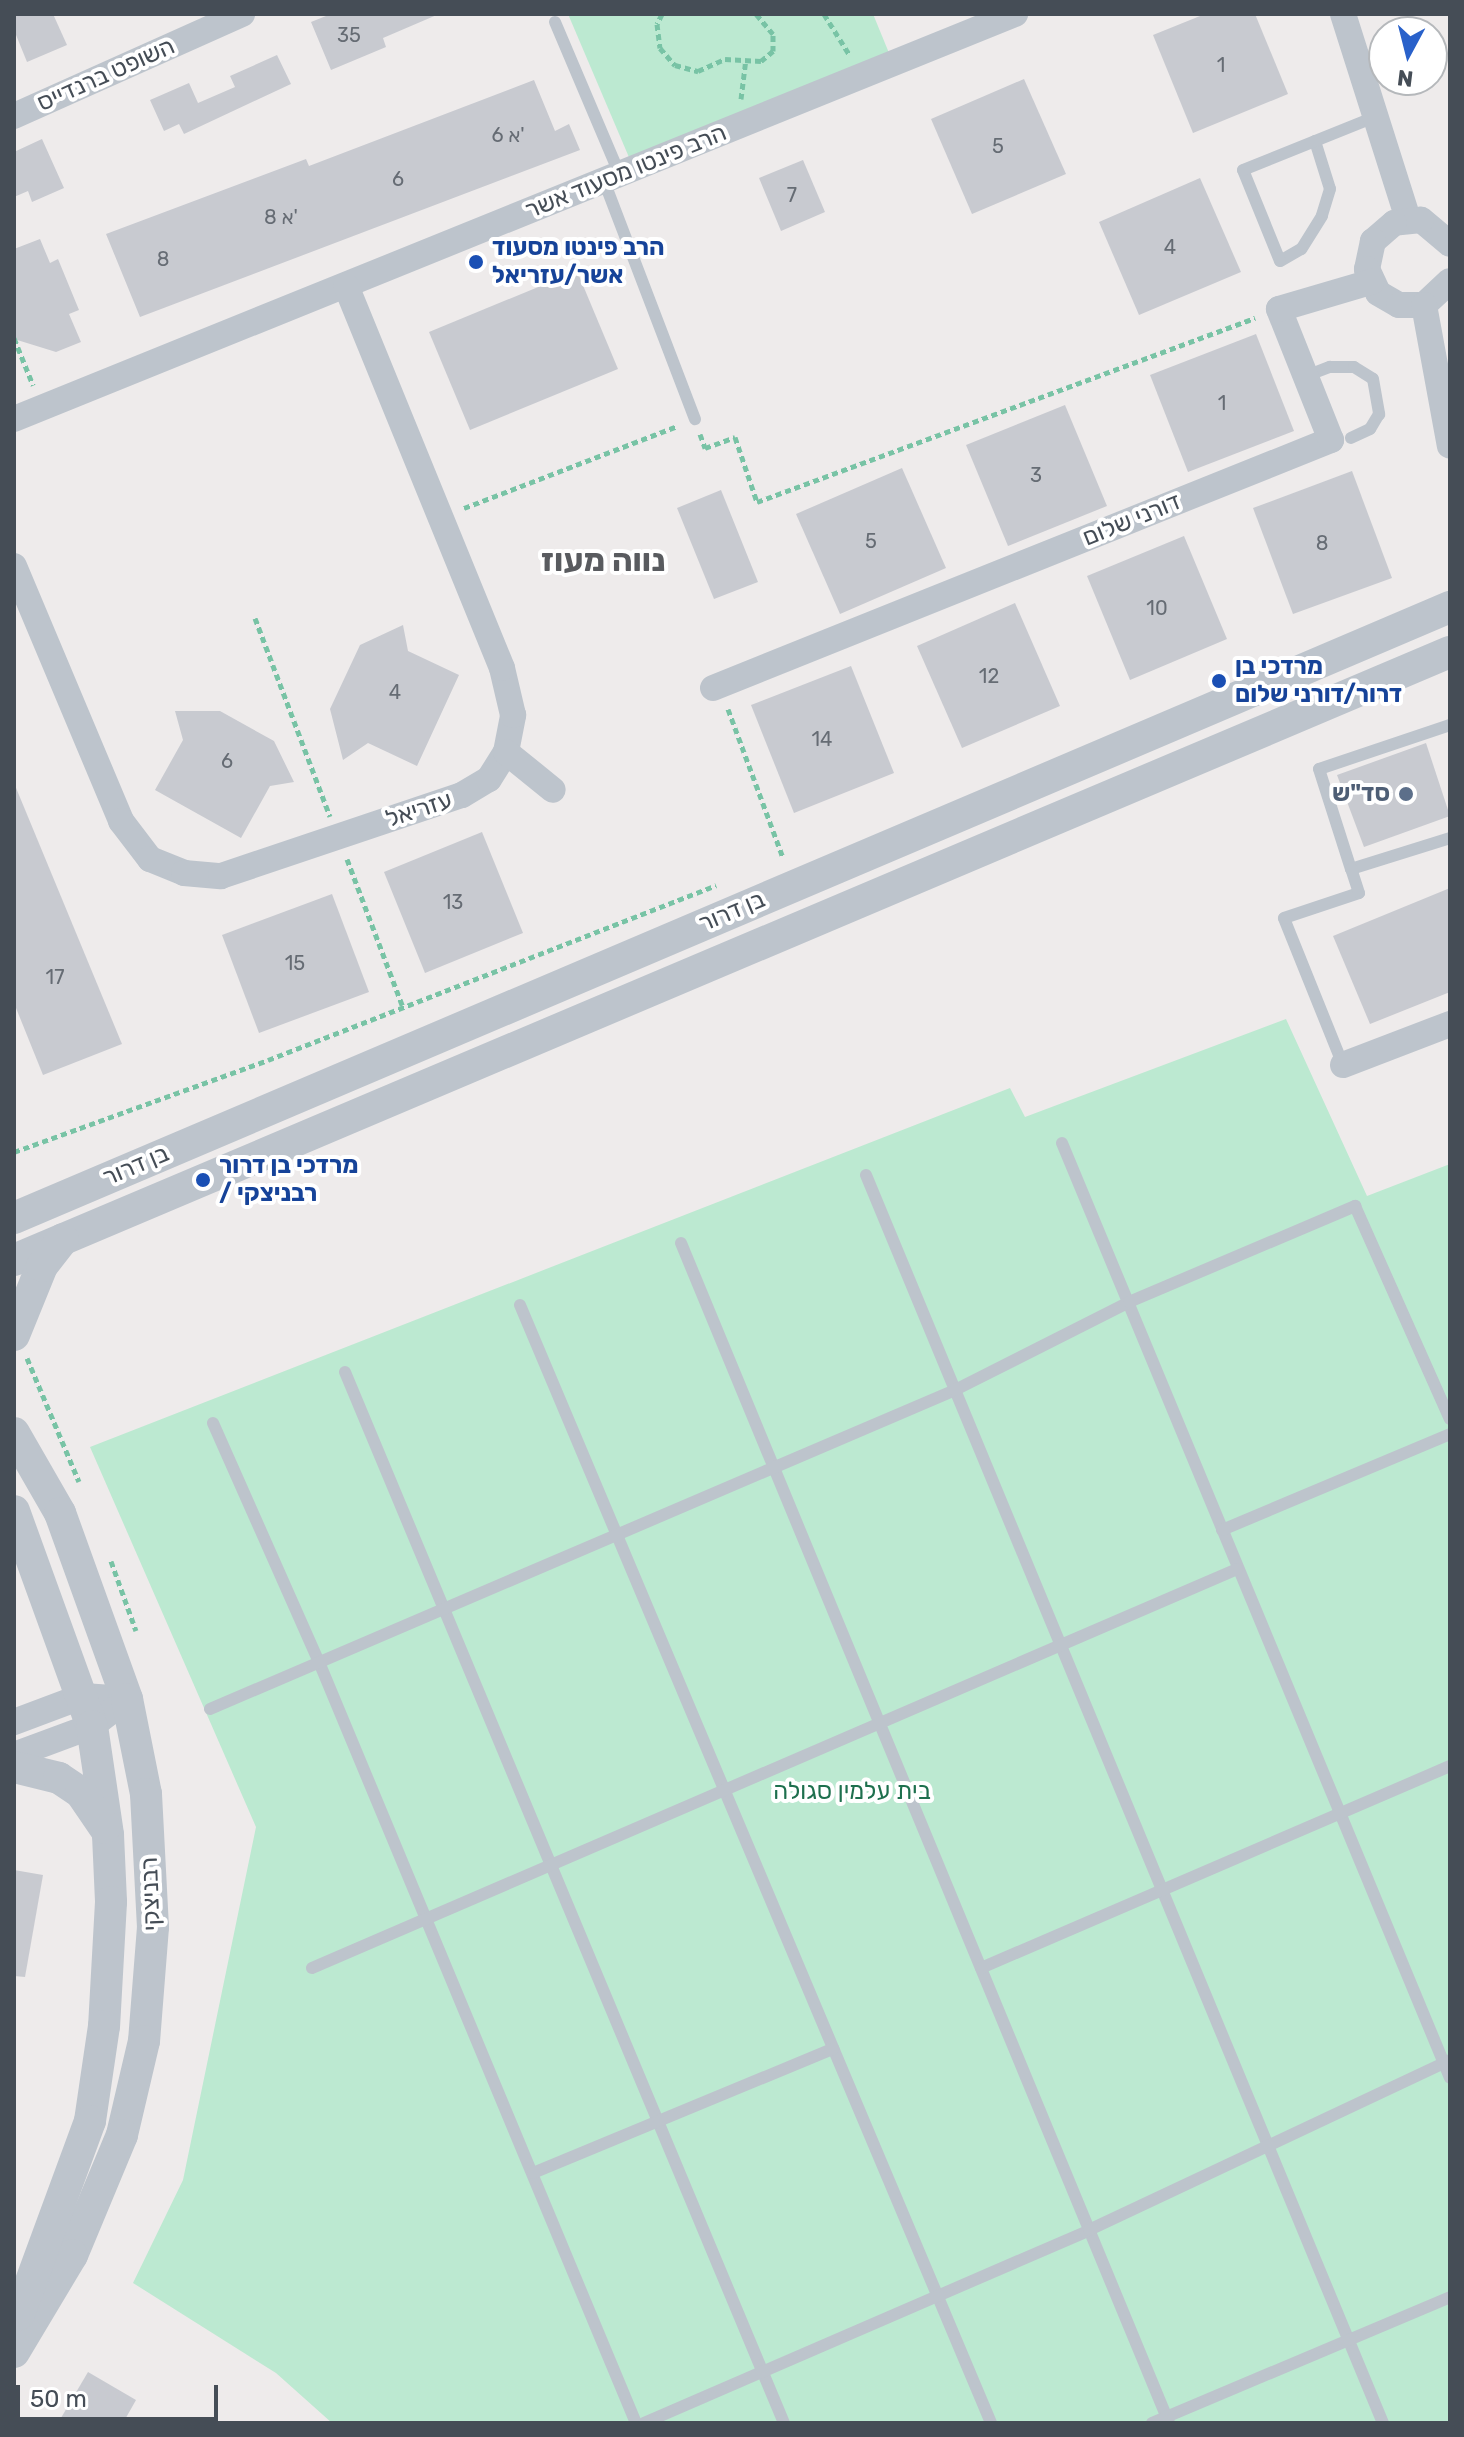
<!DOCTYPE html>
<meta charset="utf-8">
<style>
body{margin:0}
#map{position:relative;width:1464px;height:2437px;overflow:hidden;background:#eeebeb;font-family:Rubik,"Noto Sans Hebrew",sans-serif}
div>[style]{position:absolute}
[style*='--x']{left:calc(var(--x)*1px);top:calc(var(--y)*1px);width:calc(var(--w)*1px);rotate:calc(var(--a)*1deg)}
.green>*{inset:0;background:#bce9d1}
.building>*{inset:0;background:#c8cad0}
.path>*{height:5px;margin-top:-2.5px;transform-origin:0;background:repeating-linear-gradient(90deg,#78c3a5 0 6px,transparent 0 10px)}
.service>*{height:12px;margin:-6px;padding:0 6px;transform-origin:6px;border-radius:6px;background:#bdc4cc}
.minor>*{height:26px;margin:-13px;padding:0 13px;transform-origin:13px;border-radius:13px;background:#bdc4cc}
.tertiary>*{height:32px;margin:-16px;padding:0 16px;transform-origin:16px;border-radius:16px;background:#bdc4cc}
.dots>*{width:22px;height:22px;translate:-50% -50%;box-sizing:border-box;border:4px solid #fff;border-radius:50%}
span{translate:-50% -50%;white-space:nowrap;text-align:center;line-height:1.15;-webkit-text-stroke:8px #fff;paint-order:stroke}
.number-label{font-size:20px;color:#666c74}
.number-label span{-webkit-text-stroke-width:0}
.street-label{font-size:24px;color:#454d56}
.transit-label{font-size:24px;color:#164399;font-weight:700}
.left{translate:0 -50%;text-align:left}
.service-label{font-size:24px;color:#4e5e75;font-weight:700}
.right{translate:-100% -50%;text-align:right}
.park-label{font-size:24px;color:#1e704e}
.district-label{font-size:32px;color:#595b5f;font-weight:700}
.frame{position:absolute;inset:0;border:16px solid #454d56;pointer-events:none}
.north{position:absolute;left:1368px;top:16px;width:80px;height:80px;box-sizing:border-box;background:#fff;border:2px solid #b5b8bb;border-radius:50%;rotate:187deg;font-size:22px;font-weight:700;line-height:32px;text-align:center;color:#454d56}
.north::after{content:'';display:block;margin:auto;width:28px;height:36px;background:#2961ca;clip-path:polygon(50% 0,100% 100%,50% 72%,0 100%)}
.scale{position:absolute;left:16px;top:2385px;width:202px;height:36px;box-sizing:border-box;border:4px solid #454d56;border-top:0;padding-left:10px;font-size:24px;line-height:28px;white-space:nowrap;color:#454d56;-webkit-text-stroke:6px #fff;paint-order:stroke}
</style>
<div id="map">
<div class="green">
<div style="clip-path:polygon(568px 14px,873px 14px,889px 53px,631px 162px)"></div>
<div style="clip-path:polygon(1286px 1019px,1367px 1196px,1450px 1164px,1450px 2423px,332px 2423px,276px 2373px,133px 2283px,183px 2180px,256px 1827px,90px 1447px,1010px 1088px,1025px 1117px)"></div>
</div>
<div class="building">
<div style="clip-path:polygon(14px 14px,53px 14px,67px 45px,27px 62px,14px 30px)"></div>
<div style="clip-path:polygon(331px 14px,439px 14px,383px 38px,386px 47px,331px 70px,311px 22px)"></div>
<div style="clip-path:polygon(1205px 14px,1255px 14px,1288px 94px,1193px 133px,1153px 35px)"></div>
<div style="clip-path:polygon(277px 55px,291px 84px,184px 134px,179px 124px,164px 131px,150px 100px,189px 83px,198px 103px,235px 87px,230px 76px)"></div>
<div style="clip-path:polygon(1024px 79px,1066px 174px,972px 214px,931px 119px)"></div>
<div style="clip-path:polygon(534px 80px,555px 131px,569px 124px,580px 150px,140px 317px,106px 234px,306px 159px,309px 166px)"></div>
<div style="clip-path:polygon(42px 139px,64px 188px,32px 202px,28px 191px,14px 197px,14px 152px)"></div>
<div style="clip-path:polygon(803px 160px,825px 212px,781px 231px,759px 178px)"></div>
<div style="clip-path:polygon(1200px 178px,1241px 272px,1139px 315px,1099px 222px)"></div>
<div style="clip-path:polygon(40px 239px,50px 263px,58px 259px,79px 310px,69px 314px,81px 342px,56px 352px,14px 339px,14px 249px)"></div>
<div style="clip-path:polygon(577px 271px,618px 369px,470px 430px,429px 332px)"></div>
<div style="clip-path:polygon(1256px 334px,1294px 431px,1188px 472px,1150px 375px)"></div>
<div style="clip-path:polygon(1065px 405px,1107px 506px,1008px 546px,966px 445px)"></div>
<div style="clip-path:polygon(902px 468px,946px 568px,840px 614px,796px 514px)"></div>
<div style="clip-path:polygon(1352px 471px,1392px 578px,1293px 614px,1253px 508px)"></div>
<div style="clip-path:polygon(721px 490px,758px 582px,714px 599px,677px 508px)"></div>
<div style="clip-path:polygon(1184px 536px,1227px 639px,1130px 680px,1087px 576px)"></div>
<div style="clip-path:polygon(1015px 603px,1060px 706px,962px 748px,917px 646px)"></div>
<div style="clip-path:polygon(403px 625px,408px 651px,459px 675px,417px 766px,368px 743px,343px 760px,330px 709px,360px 645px)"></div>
<div style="clip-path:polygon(851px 666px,894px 773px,794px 813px,751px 705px)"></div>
<div style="clip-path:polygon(175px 711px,220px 711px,274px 741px,294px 782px,270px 786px,241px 838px,155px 790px,183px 740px)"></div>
<div style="clip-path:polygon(1426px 743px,1450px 816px,1364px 847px,1337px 775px)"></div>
<div style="clip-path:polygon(14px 783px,122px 1044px,43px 1075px,14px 1003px)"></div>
<div style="clip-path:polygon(482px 832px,523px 933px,425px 973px,384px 872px)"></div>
<div style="clip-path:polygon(1450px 888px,1450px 992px,1370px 1024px,1333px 936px)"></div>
<div style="clip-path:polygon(332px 894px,369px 992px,259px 1033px,222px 935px)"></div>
<div style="clip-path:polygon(14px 1870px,43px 1875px,25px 1977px,14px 1976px)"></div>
<div style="clip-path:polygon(88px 2372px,136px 2400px,123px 2423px,58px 2423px)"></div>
</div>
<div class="path">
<div style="--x:662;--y:14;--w:11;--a:117"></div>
<div style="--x:657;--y:24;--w:24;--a:83"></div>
<div style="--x:660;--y:48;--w:23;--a:49"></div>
<div style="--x:675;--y:65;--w:24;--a:15"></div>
<div style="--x:698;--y:71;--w:30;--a:-24"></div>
<div style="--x:725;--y:59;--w:36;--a:3"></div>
<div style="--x:761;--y:61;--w:16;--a:-40"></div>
<div style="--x:773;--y:51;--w:17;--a:-90"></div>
<div style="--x:773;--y:34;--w:26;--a:-130"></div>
<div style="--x:824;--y:14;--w:47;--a:58"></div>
<div style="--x:741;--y:99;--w:38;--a:-83"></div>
<div style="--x:14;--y:338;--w:51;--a:68"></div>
<div style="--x:700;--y:434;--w:15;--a:70"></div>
<div style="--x:705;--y:448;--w:32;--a:-20"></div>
<div style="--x:735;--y:437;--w:69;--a:71.3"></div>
<div style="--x:757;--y:502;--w:531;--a:-20.28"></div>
<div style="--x:464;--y:508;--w:229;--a:-21"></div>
<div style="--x:255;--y:618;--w:212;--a:69.3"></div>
<div style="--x:728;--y:709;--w:159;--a:69.7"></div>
<div style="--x:347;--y:859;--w:158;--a:69.3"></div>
<div style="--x:14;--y:1152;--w:270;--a:-19.9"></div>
<div style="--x:268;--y:1060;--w:481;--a:-21.3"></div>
<div style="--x:27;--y:1358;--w:134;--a:67.2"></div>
<div style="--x:111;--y:1561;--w:74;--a:70.3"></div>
</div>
<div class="service">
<div style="--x:555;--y:22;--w:166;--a:67"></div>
<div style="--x:1315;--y:141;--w:50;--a:72.6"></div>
<div style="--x:1330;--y:189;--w:28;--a:107"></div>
<div style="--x:1322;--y:216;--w:39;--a:122"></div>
<div style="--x:1301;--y:249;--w:24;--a:150"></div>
<div style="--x:1280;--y:261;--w:98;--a:-112.1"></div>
<div style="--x:1243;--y:170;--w:142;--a:-21.9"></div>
<div style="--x:604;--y:181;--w:255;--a:69.1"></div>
<div style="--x:1306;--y:376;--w:26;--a:-21"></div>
<div style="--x:1330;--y:367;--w:24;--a:0"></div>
<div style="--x:1354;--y:367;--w:22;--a:32"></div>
<div style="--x:1373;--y:379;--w:36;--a:80"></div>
<div style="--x:1379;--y:414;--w:17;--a:121"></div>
<div style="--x:1370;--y:429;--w:21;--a:155"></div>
<div style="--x:1450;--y:725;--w:138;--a:161.4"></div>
<div style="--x:1319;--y:769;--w:105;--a:72.3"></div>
<div style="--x:1351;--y:869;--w:104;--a:-17.4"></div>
<div style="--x:1343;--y:1065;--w:158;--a:-111.9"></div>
<div style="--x:1284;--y:918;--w:79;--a:-18.4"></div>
<div style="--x:1359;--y:893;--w:25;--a:-108"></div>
<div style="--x:1062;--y:1143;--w:1012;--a:67.46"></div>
<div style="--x:866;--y:1175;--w:1351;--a:67.5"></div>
<div style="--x:681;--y:1243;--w:1277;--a:67.53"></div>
<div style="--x:520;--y:1305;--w:1213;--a:67.15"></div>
<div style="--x:345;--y:1372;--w:1139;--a:67.33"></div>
<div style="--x:213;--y:1423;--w:261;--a:66.1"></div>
<div style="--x:319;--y:1662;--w:824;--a:67.39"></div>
<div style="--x:1222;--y:1530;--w:247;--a:-22.8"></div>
<div style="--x:210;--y:1709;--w:810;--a:-23.18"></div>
<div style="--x:955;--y:1390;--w:195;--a:-26.8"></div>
<div style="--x:1129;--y:1302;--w:246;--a:-23"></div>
<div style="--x:1355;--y:1206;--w:233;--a:66"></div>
<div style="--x:312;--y:1968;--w:1007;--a:-23.33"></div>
<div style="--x:981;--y:1968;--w:511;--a:-23.3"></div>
<div style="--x:533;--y:2173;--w:325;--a:-22.5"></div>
<div style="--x:644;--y:2423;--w:485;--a:-23.4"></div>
<div style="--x:1089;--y:2230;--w:399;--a:-25.2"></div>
<div style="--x:1152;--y:2423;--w:324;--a:-22.9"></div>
</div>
<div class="minor">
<div style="--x:1343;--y:14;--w:215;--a:72.4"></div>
<div style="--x:14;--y:116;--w:250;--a:-24.1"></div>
<div style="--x:1450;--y:244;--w:38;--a:-140"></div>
<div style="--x:1421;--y:220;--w:27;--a:174"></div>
<div style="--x:1394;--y:223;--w:28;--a:139"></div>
<div style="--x:1373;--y:241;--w:29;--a:102"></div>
<div style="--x:1367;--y:269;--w:26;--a:65"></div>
<div style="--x:1378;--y:293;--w:24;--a:30"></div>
<div style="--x:1399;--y:305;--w:25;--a:0"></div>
<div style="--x:1424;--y:305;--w:35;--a:-43"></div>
<div style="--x:1424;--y:305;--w:143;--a:79.6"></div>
<div style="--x:14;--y:419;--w:1080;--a:-22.03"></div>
<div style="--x:14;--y:566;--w:277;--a:67.2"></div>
<div style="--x:121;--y:821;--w:48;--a:52.7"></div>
<div style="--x:150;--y:859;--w:37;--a:22"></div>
<div style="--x:184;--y:873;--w:37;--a:5"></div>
<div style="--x:221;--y:876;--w:254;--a:-18.6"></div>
<div style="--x:462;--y:795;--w:31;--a:-31"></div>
<div style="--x:489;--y:779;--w:32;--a:-58"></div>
<div style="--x:506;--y:752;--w:38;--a:-79"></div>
<div style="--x:513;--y:715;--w:48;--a:-103.2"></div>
<div style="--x:502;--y:668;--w:413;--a:-112.2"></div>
<div style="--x:713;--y:688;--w:666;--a:-21.87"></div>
<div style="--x:1331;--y:440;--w:141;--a:-111.7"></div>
<div style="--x:1279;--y:309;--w:96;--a:-16.4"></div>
<div style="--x:506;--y:752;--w:60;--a:39"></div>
<div style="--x:1343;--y:1065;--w:115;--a:-21"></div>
<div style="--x:14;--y:1722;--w:74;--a:-20.6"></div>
<div style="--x:83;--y:1696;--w:44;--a:3.9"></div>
<div style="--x:14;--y:1755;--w:83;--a:-20.4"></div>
<div style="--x:92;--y:1726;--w:44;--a:-37.6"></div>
</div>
<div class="tertiary">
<div style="--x:14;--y:1218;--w:1561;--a:-23.05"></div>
<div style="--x:14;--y:1260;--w:1559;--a:-22.95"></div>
<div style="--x:14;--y:1335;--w:74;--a:-67.9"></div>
<div style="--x:42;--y:1266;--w:34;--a:-52"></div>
<div style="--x:14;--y:1433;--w:92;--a:60.1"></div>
<div style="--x:60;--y:1513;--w:198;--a:70.2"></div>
<div style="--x:127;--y:1699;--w:97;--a:78.7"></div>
<div style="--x:146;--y:1794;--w:133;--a:87"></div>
<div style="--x:153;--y:1927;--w:114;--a:94.5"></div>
<div style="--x:144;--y:2041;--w:97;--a:103.2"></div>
<div style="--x:122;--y:2135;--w:130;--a:112.6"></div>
<div style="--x:72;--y:2255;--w:113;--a:120.9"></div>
<div style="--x:14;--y:1511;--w:229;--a:70.1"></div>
<div style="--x:92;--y:1726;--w:110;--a:81.6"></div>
<div style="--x:108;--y:1835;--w:67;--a:87.4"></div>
<div style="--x:111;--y:1902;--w:124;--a:93.2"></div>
<div style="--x:104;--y:2026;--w:96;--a:98.4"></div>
<div style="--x:90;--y:2121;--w:206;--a:110.2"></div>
<div style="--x:14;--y:1767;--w:46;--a:13.7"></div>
<div style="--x:59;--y:1778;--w:27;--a:34"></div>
<div style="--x:81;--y:1793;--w:42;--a:55.6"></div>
</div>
<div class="dots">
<div style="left:476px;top:262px;background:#1a4fb4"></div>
<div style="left:1219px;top:681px;background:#1a4fb4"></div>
<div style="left:1406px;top:794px;background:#5c6f8a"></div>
<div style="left:203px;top:1180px;background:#1a4fb4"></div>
</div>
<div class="number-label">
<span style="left:349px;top:35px">35</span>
<span style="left:1221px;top:65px">1</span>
<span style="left:508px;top:135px">6 א'</span>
<span style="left:998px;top:146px">5</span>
<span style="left:398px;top:179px">6</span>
<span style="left:792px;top:195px">7</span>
<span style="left:281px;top:217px">8 א'</span>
<span style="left:1170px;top:247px">4</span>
<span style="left:163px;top:259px">8</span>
<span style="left:1222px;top:403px">1</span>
<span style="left:1036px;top:475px">3</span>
<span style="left:871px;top:541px">5</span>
<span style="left:1322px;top:543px">8</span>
<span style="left:1157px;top:608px">10</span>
<span style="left:989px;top:676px">12</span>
<span style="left:395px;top:692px">4</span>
<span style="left:822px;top:739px">14</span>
<span style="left:227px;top:761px">6</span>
<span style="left:453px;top:902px">13</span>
<span style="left:295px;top:963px">15</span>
<span style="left:55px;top:977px">17</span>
</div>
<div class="street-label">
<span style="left:106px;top:75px;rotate:-24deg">השופט ברנדייס</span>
<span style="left:626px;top:172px;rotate:-22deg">הרב פינטו מסעוד אשר</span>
<span style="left:1132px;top:520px;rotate:-22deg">דורני שלום</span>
<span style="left:419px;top:810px;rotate:-18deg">עזריאל</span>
<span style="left:732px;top:912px;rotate:-23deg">בן דרור</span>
<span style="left:136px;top:1166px;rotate:-23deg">בן דרור</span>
<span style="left:151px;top:1894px;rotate:-92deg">רבניצקי</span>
</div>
<div class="transit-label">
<span class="left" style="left:492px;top:262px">הרב פינטו מסעוד<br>אשר/עזריאל</span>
<span class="left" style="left:1235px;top:681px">מרדכי בן<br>דרור/דורני שלום</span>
<span class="left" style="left:219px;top:1180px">מרדכי בן דרור<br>/ רבניצקי</span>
</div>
<div class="service-label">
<span class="right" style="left:1390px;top:794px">סד"ש</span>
</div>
<div class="park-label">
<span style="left:852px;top:1792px">בית עלמין סגולה</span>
</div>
<div class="district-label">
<span style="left:603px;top:560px">נווה מעוז</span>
</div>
<div class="frame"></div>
<div class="north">N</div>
<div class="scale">50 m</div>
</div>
